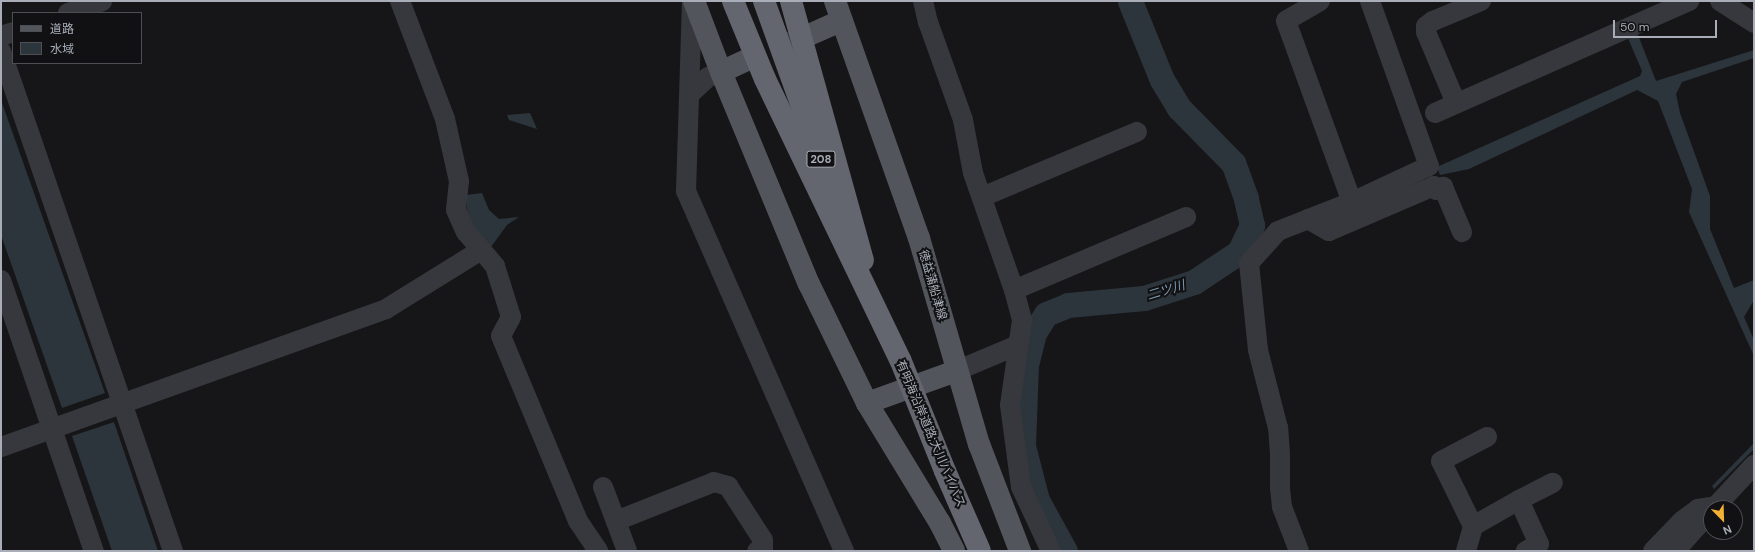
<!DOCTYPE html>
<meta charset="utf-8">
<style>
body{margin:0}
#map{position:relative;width:1755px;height:552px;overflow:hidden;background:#161618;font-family:"DM Sans","Noto Sans JP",sans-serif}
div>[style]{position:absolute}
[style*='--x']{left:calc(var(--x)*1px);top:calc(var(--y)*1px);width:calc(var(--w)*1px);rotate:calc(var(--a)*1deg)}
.water>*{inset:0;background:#2c353c}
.river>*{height:25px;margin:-12.5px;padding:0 12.5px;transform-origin:12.5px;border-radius:12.5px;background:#2c353c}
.major-tunnel>*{height:22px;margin-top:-11px;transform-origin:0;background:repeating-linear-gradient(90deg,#333438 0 22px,transparent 0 33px)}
.minor>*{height:20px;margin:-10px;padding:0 10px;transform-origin:10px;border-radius:10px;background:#37383d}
.major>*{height:22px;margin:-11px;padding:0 11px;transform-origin:11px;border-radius:11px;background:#53555c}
.highway>*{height:22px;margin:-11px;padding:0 11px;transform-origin:11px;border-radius:11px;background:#63666e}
.highway-bridge>*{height:22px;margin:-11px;padding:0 11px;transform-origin:11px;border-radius:11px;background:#63666e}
span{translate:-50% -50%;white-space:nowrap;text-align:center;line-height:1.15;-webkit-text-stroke:4px #111113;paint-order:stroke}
.shield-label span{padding:1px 3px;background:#111113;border:1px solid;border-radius:3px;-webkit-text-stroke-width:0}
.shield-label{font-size:11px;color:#a8adb8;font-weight:700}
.street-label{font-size:12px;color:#a8adb8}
.water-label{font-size:13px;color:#7f9bb3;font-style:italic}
.frame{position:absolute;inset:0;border:2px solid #a8adb8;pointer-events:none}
.legend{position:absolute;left:12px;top:12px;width:130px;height:52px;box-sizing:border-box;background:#111113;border:1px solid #4d4f55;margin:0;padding:5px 7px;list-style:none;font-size:12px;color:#a8adb8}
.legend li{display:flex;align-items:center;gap:8px;height:20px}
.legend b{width:20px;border:1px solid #4d4f55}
.north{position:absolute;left:1703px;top:500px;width:40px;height:40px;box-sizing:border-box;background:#111113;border:1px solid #4d4f55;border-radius:50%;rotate:157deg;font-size:11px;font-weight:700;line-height:16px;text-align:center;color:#a8adb8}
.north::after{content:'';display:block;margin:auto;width:14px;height:18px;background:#f2b134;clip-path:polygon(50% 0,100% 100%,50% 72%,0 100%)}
.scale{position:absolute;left:1613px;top:20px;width:104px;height:18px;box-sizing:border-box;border:2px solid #a8adb8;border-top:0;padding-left:5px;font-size:12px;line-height:14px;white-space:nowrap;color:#a8adb8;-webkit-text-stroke:3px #111113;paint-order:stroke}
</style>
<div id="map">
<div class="water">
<div style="clip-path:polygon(1639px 29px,1638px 35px,1656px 81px,1754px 50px,1754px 58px,1682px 82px,1676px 94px,1680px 113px,1710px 196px,1710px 229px,1734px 288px,1754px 280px,1754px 300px,1744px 317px,1754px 340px,1754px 356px,1689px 212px,1692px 189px,1658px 101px,1637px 90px,1469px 169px,1440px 175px,1437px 167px,1640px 76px,1642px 71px,1627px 36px)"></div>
<div style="clip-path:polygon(1px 100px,105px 393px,62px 408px,1px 235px)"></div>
<div style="clip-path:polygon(530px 113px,537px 129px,509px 120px,507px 115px)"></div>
<div style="clip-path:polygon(482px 193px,489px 210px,499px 219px,519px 217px,507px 225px,491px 247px,475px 231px,467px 210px,466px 195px)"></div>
<div style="clip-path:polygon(114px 422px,158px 551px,112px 551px,72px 436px)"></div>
<div style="clip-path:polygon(1754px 443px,1754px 449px,1714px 489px,1712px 486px)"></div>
</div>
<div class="river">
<div style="--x:1065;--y:551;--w:58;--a:-118.8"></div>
<div style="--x:1037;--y:500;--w:56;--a:-104.5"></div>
<div style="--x:1023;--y:446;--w:81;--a:-87.9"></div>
<div style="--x:1026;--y:365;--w:33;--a:-76"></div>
<div style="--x:1034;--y:333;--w:22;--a:-58"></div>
<div style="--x:1046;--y:314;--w:24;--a:-22"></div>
<div style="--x:1068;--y:305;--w:76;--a:-5.3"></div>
<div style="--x:1144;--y:298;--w:52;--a:-17.7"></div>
<div style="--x:1194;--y:282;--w:54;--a:-33.7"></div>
<div style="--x:1239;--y:252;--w:30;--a:-64"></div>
<div style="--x:1252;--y:225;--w:28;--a:-103"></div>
<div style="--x:1246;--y:198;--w:37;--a:-110"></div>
<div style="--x:1233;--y:163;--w:77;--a:-134.5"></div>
<div style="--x:1179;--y:108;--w:33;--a:-121"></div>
<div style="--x:1162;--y:80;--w:85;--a:-112.1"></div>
</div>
<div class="major-tunnel">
<div style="--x:745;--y:61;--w:69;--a:-22.1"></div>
</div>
<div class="minor">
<div style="--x:400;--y:1;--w:126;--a:69.1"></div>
<div style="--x:445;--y:119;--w:64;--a:77.3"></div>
<div style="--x:459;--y:181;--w:29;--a:96"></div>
<div style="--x:456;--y:210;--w:24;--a:66"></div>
<div style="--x:466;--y:232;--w:45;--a:49.5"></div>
<div style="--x:495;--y:266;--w:53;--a:72.6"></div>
<div style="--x:511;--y:317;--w:21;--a:118"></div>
<div style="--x:501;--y:336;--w:200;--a:67.4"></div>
<div style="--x:578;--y:521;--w:36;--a:56"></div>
<div style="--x:692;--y:1;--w:190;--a:91.8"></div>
<div style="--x:686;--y:191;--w:393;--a:66.3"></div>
<div style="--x:923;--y:1;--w:22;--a:77"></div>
<div style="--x:928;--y:22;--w:104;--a:70.3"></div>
<div style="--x:963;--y:120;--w:54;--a:79.3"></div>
<div style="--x:973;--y:173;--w:124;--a:70.7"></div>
<div style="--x:1014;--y:290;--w:31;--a:75"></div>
<div style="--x:1022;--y:320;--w:86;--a:98"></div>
<div style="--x:1010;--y:405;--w:83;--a:82.4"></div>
<div style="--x:1021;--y:487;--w:71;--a:64.9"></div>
<div style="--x:1320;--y:1;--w:39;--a:150"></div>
<div style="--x:1286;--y:21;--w:193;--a:70"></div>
<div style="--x:1720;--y:1;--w:40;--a:32.9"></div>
<div style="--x:68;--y:13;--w:36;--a:-19"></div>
<div style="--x:1;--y:36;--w:13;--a:-18"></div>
<div style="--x:1;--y:51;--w:529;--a:71.02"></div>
<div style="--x:690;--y:94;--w:25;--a:-43"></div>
<div style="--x:708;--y:77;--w:14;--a:-21"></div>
<div style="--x:1456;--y:103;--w:77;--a:-112.9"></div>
<div style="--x:1426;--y:32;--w:6;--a:-90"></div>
<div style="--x:1426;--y:26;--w:9;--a:-36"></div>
<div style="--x:1433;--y:21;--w:52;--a:-22.6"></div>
<div style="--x:1435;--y:113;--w:278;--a:-23.8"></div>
<div style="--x:982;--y:197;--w:168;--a:-22.8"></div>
<div style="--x:1308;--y:219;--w:24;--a:30"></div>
<div style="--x:1329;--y:231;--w:114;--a:-23.2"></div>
<div style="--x:1434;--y:186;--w:4;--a:63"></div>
<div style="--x:1436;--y:190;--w:8;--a:-23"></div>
<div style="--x:1443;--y:187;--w:49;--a:67.1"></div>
<div style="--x:1;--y:280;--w:287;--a:71.1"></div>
<div style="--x:1014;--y:290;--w:187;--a:-23"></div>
<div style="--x:956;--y:371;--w:67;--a:-22.8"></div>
<div style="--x:1;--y:447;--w:409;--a:-19.7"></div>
<div style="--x:386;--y:309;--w:112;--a:-31.8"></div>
<div style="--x:603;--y:487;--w:68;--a:69.4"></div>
<div style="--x:1519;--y:500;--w:38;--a:-27"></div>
<div style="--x:1714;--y:508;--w:59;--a:-47.1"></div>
<div style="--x:616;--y:521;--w:105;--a:-21.7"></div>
<div style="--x:714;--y:482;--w:15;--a:16"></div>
<div style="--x:728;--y:486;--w:64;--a:57.1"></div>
<div style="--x:763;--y:540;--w:9;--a:90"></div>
<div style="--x:763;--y:549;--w:6;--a:162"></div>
<div style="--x:1473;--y:526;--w:53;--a:-29.5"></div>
<div style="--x:1519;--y:500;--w:48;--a:65.6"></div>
<div style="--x:1539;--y:544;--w:15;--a:152"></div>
<div style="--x:1299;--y:551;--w:47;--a:-111.1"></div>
<div style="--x:1282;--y:507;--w:19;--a:-96"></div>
<div style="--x:1280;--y:488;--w:34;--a:-90"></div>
<div style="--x:1280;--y:454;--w:26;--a:-94"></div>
<div style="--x:1278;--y:428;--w:81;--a:-104.4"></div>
<div style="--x:1258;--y:350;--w:87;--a:-95.9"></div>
<div style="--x:1249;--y:263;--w:43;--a:-47.8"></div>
<div style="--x:1278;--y:231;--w:79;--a:-21.4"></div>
<div style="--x:1352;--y:202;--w:85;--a:-25.1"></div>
<div style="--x:1429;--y:166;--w:175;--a:-109.7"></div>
<div style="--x:1466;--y:551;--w:26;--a:-74"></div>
<div style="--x:1473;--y:526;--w:72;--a:-116.2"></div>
<div style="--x:1441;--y:461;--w:52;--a:-27.6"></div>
<div style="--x:1653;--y:551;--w:42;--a:-46"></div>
<div style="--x:1682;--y:521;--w:20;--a:-37"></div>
<div style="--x:1698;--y:509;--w:18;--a:-9"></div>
<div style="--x:1675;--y:551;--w:54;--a:-48"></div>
</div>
<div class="major">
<div style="--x:694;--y:1;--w:76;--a:69.2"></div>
<div style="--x:721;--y:72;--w:230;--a:67.5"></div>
<div style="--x:809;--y:284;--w:132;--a:64"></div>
<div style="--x:867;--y:403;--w:140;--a:58.7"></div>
<div style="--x:940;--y:523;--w:31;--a:63"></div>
<div style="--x:835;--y:1;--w:251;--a:70.5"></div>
<div style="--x:919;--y:238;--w:215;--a:73.8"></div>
<div style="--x:979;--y:444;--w:115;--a:69"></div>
<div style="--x:809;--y:35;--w:36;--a:-24"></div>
<div style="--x:721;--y:72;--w:26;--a:-25"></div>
<div style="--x:867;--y:403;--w:95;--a:-19.8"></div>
</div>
<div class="highway">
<div style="--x:733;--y:1;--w:84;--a:67.7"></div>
<div style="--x:765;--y:79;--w:311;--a:64.3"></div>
<div style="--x:764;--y:1;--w:206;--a:70.2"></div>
<div style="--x:791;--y:1;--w:269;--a:74.5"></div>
</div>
<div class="highway-bridge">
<div style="--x:900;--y:359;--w:121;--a:68.1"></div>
<div style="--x:945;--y:471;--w:87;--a:66.4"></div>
</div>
<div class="shield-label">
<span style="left:821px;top:159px">208</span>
</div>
<div class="street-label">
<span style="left:932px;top:285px;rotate:74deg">徳益蒲船津線</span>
<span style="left:930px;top:434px;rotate:67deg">有明海沿岸道路;大川バイパス</span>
</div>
<div class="water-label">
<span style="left:1166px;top:291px;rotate:-17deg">二ツ川</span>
</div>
<div class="frame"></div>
<ul class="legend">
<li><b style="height:5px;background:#53555c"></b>道路</li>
<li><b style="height:11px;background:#2c353c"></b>水域</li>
</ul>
<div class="north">N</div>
<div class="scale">50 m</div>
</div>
